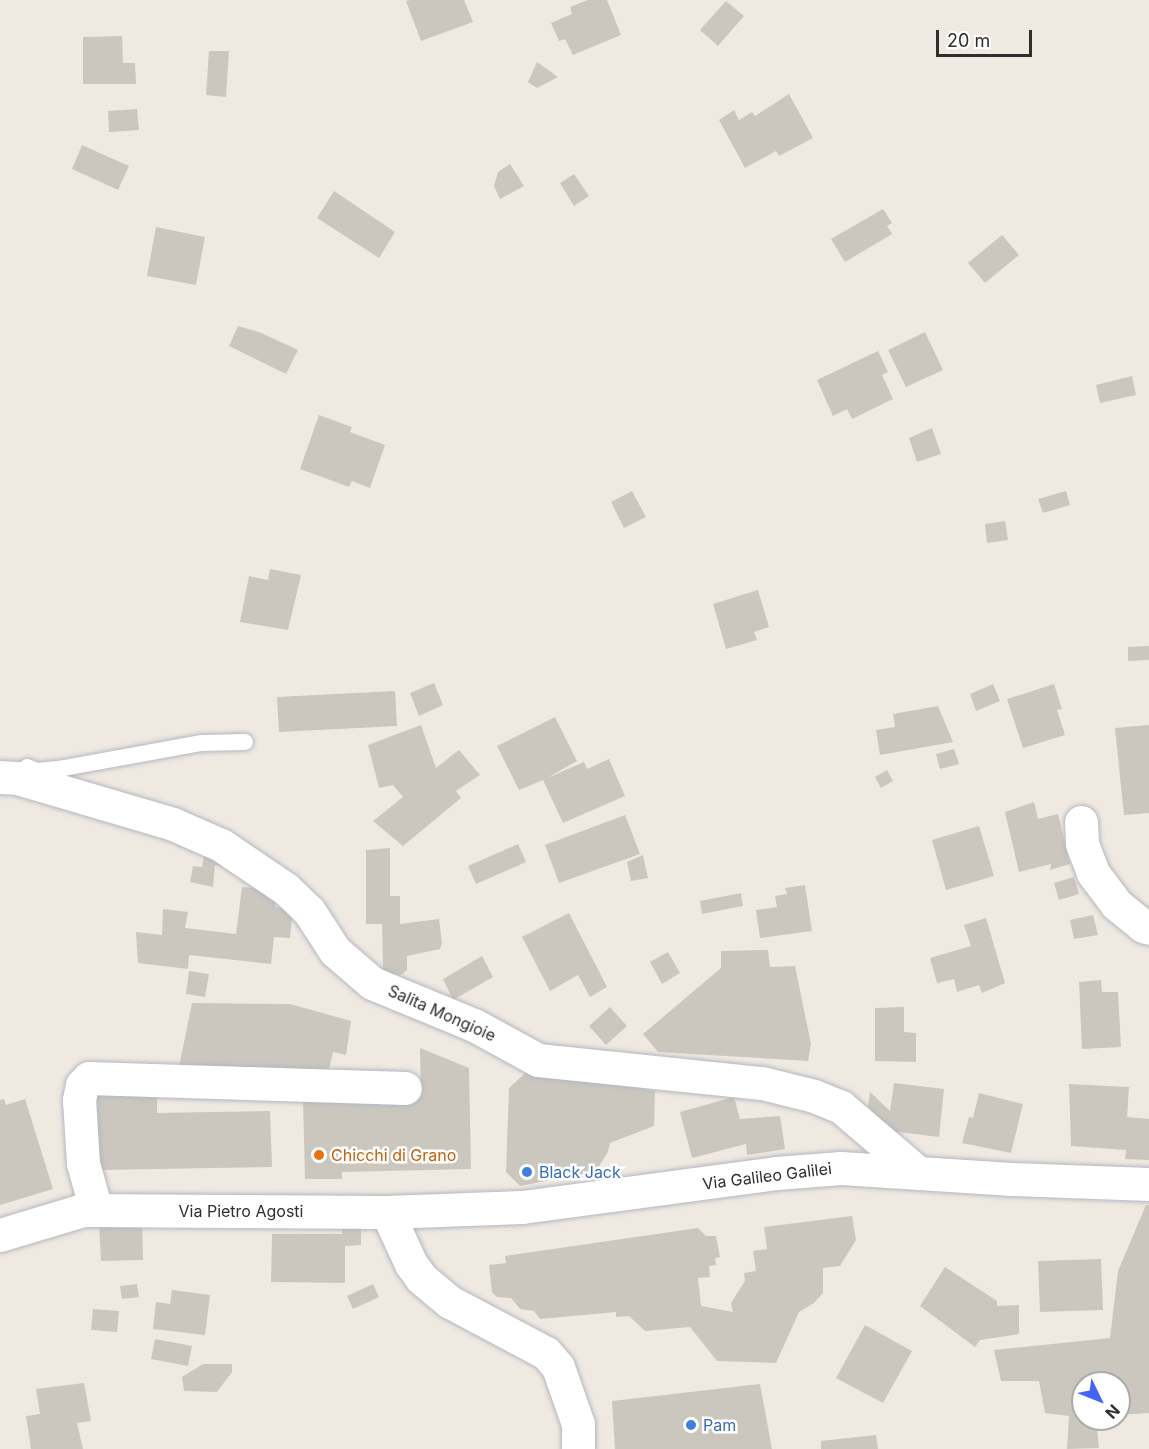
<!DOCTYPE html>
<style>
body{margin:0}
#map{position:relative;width:1149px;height:1449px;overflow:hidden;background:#efe9e1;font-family:Inter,sans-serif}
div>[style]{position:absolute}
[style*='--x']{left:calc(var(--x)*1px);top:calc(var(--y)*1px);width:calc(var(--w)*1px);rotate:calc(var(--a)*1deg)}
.building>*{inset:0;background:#cbc7bf}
.roads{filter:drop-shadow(0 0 2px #b4b7c1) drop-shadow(0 0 2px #b4b7c1)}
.service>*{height:16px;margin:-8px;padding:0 8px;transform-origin:8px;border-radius:8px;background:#fff}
.minor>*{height:33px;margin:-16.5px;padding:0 16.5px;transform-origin:16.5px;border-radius:16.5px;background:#fff}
.tertiary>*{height:33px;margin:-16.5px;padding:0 16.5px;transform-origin:16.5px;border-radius:16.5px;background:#fff}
.secondary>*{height:33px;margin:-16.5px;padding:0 16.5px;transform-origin:16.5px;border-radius:16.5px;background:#fff}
.dots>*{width:16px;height:16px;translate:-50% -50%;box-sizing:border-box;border:3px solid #fff;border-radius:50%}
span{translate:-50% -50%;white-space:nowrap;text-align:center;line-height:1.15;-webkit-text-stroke:5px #fff;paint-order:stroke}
.street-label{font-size:16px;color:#2e2e2e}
.food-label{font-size:16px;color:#c56008}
.left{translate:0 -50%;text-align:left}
.shop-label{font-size:16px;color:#366cbe}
.north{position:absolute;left:1071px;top:1371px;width:60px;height:60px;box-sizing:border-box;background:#fff;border:2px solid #ababab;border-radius:50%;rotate:133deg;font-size:16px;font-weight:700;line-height:24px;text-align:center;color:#2e2e2e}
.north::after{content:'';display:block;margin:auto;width:21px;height:27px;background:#4264fb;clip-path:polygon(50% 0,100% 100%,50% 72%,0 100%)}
.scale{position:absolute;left:936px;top:30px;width:96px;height:27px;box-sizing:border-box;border:3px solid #2e2e2e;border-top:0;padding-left:8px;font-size:18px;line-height:21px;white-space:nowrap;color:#2e2e2e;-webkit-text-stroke:4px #fff;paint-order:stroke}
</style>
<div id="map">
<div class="building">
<div style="clip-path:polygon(409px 0,464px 0,473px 22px,421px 41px,406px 1px)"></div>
<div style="clip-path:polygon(588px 0,607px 0,621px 35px,573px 55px,565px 39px,559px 41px,551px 23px,572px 14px,570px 7px)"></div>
<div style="clip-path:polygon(726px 1px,744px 16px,718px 46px,700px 30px)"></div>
<div style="clip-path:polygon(122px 36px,123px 63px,135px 63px,136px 84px,83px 84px,83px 37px)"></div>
<div style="clip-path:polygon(209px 51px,229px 51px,226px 97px,206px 95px)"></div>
<div style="clip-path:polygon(537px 62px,558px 77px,537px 88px,528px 82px)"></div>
<div style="clip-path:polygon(789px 94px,813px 138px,779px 156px,776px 151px,745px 168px,719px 120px,734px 110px,739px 120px,752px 112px,755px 116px)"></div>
<div style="clip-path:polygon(137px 109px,139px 130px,109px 132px,108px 111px)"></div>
<div style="clip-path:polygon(82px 145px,129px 166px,118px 190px,72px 169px)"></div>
<div style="clip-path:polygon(510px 164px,524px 186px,500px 199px,494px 186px,498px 172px)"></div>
<div style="clip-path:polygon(574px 174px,589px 196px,574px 206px,560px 183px)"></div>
<div style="clip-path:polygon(334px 191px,395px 232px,379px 258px,317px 218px)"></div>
<div style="clip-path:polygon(883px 209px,892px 223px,887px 226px,892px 234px,845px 262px,831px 239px)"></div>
<div style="clip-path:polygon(156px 227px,205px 237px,196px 285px,147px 276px)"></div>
<div style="clip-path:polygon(1002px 235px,1019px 255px,985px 283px,968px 263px)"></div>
<div style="clip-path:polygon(238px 326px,259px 332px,298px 350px,286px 374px,229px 346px)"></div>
<div style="clip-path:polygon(925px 332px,943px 370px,906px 387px,888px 350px)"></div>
<div style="clip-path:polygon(878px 351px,888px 372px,882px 375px,893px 399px,852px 419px,847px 409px,833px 416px,817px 380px)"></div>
<div style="clip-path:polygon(1132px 376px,1136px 395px,1100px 403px,1096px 385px)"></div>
<div style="clip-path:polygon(319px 415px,352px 427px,350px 432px,385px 445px,370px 488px,352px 481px,349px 487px,300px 469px)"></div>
<div style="clip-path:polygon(932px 428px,941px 454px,917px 462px,909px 438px)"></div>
<div style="clip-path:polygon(632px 491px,646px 517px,624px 528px,611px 502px)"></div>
<div style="clip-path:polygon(1066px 491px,1070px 505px,1043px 513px,1038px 499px)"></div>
<div style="clip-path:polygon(1005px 521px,1008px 540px,987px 543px,985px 524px)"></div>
<div style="clip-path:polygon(270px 569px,301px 575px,288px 630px,240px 622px,249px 576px,268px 580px)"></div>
<div style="clip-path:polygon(758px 590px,769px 627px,754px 632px,757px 640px,726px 649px,713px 604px)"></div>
<div style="clip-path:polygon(1149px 646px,1149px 660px,1128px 661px,1128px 647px)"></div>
<div style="clip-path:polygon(434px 683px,443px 705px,419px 716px,410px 693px)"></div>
<div style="clip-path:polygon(993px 684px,1000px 701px,976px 711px,970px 694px)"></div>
<div style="clip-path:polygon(1054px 684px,1062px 709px,1057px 710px,1065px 735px,1023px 748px,1007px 699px)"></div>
<div style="clip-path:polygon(395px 691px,397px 726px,279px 732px,277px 697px)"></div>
<div style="clip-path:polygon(938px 706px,953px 742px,880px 755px,876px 730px,895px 727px,893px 714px)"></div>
<div style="clip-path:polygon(555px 717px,577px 761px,547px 778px,584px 762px,587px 769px,609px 759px,625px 796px,563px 823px,543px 780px,519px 790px,497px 746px)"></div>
<div style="clip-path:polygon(421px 725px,436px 768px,459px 750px,480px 775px,456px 791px,461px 798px,403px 846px,373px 821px,403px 797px,393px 785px,379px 788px,368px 745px)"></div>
<div style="clip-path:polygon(1149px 725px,1149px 813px,1124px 815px,1115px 728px)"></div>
<div style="clip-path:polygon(954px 749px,959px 764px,940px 769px,936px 754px)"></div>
<div style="clip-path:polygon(887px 770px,893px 781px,881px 788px,875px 777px)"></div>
<div style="clip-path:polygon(1034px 802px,1038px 819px,1058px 814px,1070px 864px,1050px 870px,1051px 864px,1019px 872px,1005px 812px)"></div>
<div style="clip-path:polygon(625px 815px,640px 854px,559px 883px,545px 845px)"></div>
<div style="clip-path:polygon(979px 826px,994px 876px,946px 890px,932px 840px)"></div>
<div style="clip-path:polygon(518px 844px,526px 862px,476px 884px,468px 866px)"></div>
<div style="clip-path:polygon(390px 848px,390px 896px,400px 896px,400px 924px,439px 919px,442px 943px,440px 949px,407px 956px,407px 970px,401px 975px,389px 974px,383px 969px,382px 924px,366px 924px,366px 850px)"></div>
<div style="clip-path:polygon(205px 851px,229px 867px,215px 865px,213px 887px,190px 882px,193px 866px,202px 867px)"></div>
<div style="clip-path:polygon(643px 855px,648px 878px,631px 881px,627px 862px)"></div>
<div style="clip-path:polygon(1074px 877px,1079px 894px,1059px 900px,1054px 883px)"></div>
<div style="clip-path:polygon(805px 885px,812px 931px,760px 938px,756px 910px,777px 907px,775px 896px,787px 894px,785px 888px)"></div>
<div style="clip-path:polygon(242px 887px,277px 891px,275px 907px,293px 909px,290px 938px,274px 937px,271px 964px,189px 955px,188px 969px,138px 963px,136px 932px,162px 935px,163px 909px,188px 912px,185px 928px,236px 934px)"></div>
<div style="clip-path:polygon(741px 893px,743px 906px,702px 914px,700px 901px)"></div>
<div style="clip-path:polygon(569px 913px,607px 987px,590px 997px,578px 975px,550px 991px,522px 937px)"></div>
<div style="clip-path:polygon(1093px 915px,1098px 935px,1074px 939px,1070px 920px)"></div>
<div style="clip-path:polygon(986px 918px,1005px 983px,982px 993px,979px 985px,957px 992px,954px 979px,937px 983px,930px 958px,971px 946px,964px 925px)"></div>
<div style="clip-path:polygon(768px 950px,770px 967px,795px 966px,811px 1044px,808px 1061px,658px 1052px,643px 1034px,721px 968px,721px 951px)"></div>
<div style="clip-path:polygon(668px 952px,680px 973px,662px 984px,650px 962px)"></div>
<div style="clip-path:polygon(482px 956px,493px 977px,453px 1000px,443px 979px)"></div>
<div style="clip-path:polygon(189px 971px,209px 974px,205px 997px,186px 994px)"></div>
<div style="clip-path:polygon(1101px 980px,1102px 992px,1118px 992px,1121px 1047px,1082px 1049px,1079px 982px)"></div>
<div style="clip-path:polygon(192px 1003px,290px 1004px,351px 1021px,346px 1055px,333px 1052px,327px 1077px,179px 1067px)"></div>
<div style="clip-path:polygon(610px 1007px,627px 1026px,606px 1045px,589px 1026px)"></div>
<div style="clip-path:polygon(904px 1007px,904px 1032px,916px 1033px,916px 1062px,875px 1061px,875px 1008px)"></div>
<div style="clip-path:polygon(420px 1048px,469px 1068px,471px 1169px,342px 1172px,342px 1179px,305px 1179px,303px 1100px,421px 1097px)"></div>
<div style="clip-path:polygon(530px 1069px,655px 1091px,654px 1126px,610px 1143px,608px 1152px,596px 1171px,520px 1186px,506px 1172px,509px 1088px)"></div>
<div style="clip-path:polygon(894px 1083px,944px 1089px,939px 1137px,890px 1131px,868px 1106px,870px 1092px,890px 1111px)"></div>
<div style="clip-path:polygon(1069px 1084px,1129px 1087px,1127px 1117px,1149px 1119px,1149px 1160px,1125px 1159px,1126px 1150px,1071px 1146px)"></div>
<div style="clip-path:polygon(157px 1089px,157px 1113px,270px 1111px,272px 1167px,99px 1170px,97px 1090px)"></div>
<div style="clip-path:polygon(979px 1093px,1023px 1104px,1011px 1153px,962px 1143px,969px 1117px,973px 1118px)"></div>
<div style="clip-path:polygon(734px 1097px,740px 1119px,780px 1116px,785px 1149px,747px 1155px,746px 1144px,692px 1158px,680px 1112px)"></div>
<div style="clip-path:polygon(4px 1099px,6px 1105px,25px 1099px,53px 1189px,0 1205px,0 1100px)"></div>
<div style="clip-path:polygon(1146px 1205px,1149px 1205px,1149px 1413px,1119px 1415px,1119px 1383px,1083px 1383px,1083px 1419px,1096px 1419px,1099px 1448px,1067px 1449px,1069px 1416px,1045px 1413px,1039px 1381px,1001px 1381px,994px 1350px,1110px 1338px,1118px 1271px)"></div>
<div style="clip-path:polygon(852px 1216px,856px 1240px,840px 1266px,823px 1268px,823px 1293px,814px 1303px,799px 1312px,776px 1363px,717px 1361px,690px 1327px,645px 1331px,629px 1316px,616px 1317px,616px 1312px,540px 1319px,534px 1311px,520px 1309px,511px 1298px,497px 1297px,492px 1292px,489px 1265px,506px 1263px,505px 1256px,698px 1228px,706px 1236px,716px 1236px,720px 1257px,715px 1258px,716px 1265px,709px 1266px,710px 1277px,698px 1278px,701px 1306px,733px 1312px,731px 1303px,745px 1281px,744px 1273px,756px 1271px,753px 1251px,767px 1249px,764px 1227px)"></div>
<div style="clip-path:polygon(342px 1219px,361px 1219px,361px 1245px,345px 1246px,345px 1283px,271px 1282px,272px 1234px,342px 1234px)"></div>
<div style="clip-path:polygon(142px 1221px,143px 1260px,101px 1261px,99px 1223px)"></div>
<div style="clip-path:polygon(1101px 1259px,1103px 1310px,1040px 1312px,1038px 1261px)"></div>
<div style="clip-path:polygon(945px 1267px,997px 1301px,997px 1306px,1019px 1305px,1019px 1334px,980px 1340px,975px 1347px,920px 1306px)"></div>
<div style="clip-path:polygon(137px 1284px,139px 1297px,122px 1299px,120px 1286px)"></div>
<div style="clip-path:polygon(373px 1284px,379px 1297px,353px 1309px,347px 1296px)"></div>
<div style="clip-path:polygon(172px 1290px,210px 1295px,205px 1335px,153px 1329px,156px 1302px,170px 1304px)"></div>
<div style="clip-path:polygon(93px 1309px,119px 1311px,117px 1332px,91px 1330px)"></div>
<div style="clip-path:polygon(865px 1325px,912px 1351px,883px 1403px,836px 1378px)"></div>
<div style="clip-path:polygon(155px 1339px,192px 1346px,188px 1366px,151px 1359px)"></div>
<div style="clip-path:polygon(203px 1364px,232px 1364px,232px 1372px,217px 1392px,184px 1391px,182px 1377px)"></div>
<div style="clip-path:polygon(84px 1383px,91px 1421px,77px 1423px,83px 1449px,31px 1449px,26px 1416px,40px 1414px,36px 1389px)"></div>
<div style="clip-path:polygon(760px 1384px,772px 1449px,615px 1449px,612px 1401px)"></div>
<div style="clip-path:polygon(876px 1435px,878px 1449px,821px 1449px,821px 1441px)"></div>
</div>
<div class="roads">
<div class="service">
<div style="--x:27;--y:767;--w:11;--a:22"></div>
<div style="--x:37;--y:771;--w:27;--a:-6"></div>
<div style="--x:64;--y:768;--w:140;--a:-10.3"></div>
<div style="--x:202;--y:743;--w:43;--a:-1.3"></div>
</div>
<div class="minor">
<div style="--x:0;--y:777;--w:17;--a:3"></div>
<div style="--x:17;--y:778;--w:163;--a:16.4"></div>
<div style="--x:173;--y:824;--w:52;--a:23.6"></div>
<div style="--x:221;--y:845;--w:78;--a:34.1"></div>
<div style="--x:286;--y:889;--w:32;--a:44"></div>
<div style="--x:309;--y:911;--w:48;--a:57"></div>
<div style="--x:335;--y:951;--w:49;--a:40.9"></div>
<div style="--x:372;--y:983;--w:110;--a:22.4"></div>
<div style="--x:474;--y:1025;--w:73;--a:28.7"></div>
<div style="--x:538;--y:1060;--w:225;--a:5.9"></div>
<div style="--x:762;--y:1083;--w:54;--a:14"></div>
<div style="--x:814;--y:1096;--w:29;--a:22"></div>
<div style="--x:841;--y:1107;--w:100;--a:40.5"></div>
<div style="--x:1081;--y:822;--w:22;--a:87"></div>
<div style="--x:1082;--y:844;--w:31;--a:69"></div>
<div style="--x:1093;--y:873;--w:39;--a:53"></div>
<div style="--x:1116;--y:904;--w:35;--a:39"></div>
<div style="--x:1143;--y:926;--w:6;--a:18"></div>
<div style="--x:96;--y:1210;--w:49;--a:-105.5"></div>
<div style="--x:83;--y:1163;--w:63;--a:-93.6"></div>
<div style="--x:79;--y:1100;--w:15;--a:-79"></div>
<div style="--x:82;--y:1085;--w:10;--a:-45"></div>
<div style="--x:89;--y:1078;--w:316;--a:1.8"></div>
</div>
<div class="tertiary">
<div style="--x:387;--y:1212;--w:57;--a:65.2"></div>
<div style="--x:411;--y:1264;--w:17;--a:54"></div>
<div style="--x:421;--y:1278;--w:38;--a:40"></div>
<div style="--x:450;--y:1302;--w:109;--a:28"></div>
<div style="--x:546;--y:1353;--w:18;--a:49"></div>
<div style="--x:558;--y:1367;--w:60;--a:70.7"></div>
<div style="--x:578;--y:1424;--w:25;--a:90"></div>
</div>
<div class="secondary">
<div style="--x:0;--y:1235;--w:87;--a:-16.8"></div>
<div style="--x:83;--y:1210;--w:304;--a:0.4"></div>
<div style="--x:387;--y:1212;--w:135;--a:-2.1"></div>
<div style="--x:522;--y:1207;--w:256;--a:-7.6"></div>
<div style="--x:776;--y:1173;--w:65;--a:-4.4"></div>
<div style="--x:841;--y:1168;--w:171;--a:3.7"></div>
<div style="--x:1012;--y:1179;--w:137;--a:2.1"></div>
</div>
</div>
<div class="dots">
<div style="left:319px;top:1155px;background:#e8710a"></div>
<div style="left:527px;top:1172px;background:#3f7fe0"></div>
<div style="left:691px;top:1425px;background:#3f7fe0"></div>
</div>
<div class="street-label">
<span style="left:442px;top:1013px;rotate:24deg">Salita Mongioie</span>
<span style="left:767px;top:1176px;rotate:-7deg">Via Galileo Galilei</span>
<span style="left:241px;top:1211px">Via Pietro Agosti</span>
</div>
<div class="food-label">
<span class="left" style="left:331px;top:1155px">Chicchi di Grano</span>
</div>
<div class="shop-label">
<span class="left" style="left:539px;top:1172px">Black Jack</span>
<span class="left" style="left:703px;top:1425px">Pam</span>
</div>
<div class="north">N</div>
<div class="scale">20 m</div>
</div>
